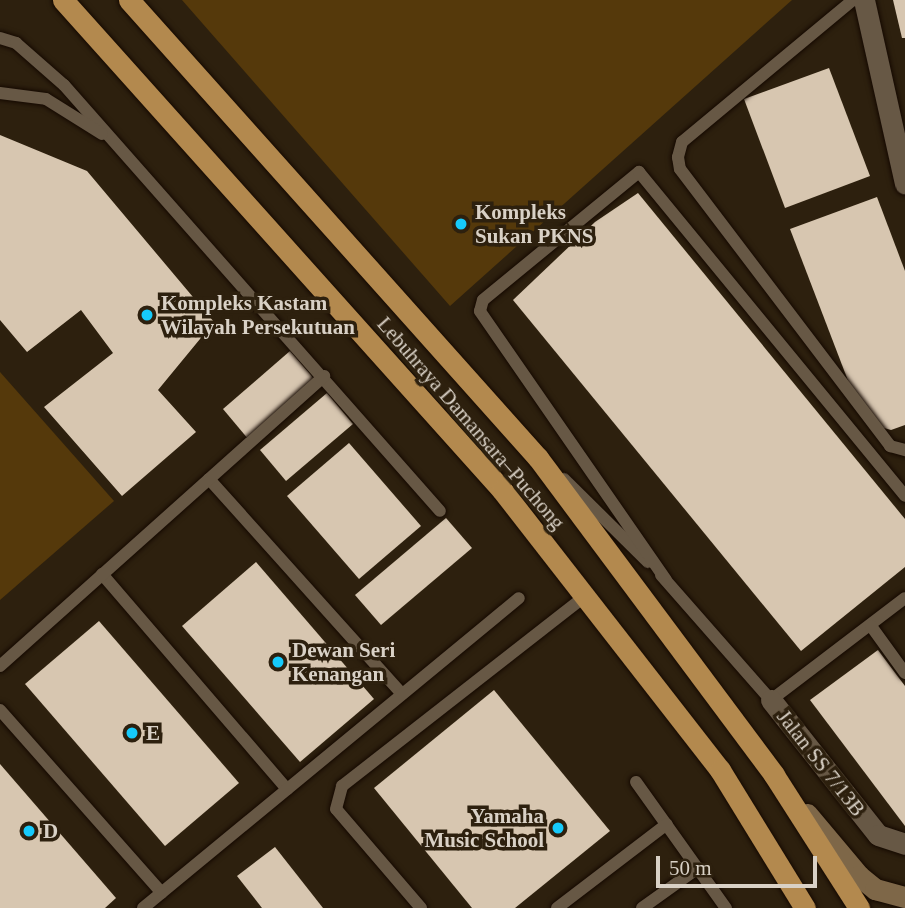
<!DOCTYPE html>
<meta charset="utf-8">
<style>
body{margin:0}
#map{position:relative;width:905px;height:908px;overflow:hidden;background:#2d200e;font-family:Georgia,serif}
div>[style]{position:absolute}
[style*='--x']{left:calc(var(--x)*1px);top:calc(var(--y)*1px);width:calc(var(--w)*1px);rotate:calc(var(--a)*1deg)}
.green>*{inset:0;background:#55390b}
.building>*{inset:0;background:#d7c6b0}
.roads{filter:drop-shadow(0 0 2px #150900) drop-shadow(0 0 2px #150900)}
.lane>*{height:12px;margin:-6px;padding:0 6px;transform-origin:6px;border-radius:6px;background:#675845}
.street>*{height:21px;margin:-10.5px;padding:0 10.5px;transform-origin:10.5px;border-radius:10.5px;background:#675845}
.secondary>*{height:21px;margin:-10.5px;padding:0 10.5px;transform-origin:10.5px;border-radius:10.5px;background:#7e6748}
.highway>*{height:21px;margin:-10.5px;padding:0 10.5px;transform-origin:10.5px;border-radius:10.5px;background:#b3894e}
.dots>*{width:19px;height:19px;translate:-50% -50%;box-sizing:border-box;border:4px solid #2d200e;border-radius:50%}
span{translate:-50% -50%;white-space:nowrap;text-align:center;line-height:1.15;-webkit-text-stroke:7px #2d200e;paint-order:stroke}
.poi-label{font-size:21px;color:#d9d1c6;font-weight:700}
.left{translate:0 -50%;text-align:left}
.right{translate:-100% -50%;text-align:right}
.street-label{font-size:21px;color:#d9d1c6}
.scale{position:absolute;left:656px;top:856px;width:161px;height:32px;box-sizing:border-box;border:4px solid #d9d1c6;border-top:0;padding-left:9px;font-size:21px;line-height:24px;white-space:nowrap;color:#d9d1c6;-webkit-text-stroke:5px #2d200e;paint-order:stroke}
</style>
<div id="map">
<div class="green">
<div style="clip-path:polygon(182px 0,792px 0,450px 306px)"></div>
<div style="clip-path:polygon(0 372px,114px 501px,0 600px)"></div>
</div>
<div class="building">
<div style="clip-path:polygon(893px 0,905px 0,905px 38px,902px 38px)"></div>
<div style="clip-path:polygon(829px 68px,870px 176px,785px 208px,744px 99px)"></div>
<div style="clip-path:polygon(0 135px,87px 171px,214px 322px,158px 390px,196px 432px,122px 496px,44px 407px,113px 353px,81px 310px,27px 352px,0 320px)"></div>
<div style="clip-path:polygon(638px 193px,905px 519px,905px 567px,801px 651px,513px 300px,595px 222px)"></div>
<div style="clip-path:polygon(877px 197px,905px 271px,905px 425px,891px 430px,877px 426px,852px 391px,790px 229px)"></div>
<div style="clip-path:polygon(290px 351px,317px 382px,249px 440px,223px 409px)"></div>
<div style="clip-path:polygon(327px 393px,353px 424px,286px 481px,260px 450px)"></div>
<div style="clip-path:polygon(349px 443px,421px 526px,359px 579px,287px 496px)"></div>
<div style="clip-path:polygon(446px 518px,472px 548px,381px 625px,355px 595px)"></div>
<div style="clip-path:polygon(256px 562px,374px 699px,300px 762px,182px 626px)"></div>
<div style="clip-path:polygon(99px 621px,239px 783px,165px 846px,25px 684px)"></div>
<div style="clip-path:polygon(878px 650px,905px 686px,905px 826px,810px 700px)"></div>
<div style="clip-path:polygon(494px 690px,610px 831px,515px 908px,472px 908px,374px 788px)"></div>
<div style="clip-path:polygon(0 764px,116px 898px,105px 908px,0 908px)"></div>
<div style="clip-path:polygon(275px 847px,323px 908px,262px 908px,237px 876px)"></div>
</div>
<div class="roads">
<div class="lane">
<div style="--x:853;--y:0;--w:222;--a:140.3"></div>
<div style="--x:682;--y:142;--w:16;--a:105"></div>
<div style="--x:678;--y:157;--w:12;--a:81"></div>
<div style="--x:680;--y:169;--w:348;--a:52.8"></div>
<div style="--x:890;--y:446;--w:16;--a:15"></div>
<div style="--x:0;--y:38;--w:17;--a:17"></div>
<div style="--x:16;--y:43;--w:64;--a:41.2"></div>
<div style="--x:64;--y:85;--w:568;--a:48.57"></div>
<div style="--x:0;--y:93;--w:46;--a:7.4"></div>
<div style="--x:46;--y:99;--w:66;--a:32"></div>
<div style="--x:209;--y:479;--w:289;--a:48.1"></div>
<div style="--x:564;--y:479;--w:118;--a:44.7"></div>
<div style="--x:102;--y:574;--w:284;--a:49.3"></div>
<div style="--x:661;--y:575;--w:167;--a:48.7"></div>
<div style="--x:771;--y:700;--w:168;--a:-37.3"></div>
<div style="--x:666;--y:580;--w:327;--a:-124.7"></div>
<div style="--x:480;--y:311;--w:11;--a:-75"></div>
<div style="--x:483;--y:300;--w:202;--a:-39.4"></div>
<div style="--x:639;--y:172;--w:419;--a:50.6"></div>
<div style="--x:871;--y:626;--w:58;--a:54.1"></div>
<div style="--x:0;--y:666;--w:435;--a:-41.8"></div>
<div style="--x:0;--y:710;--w:244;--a:48.5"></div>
<div style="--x:636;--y:782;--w:155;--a:54.5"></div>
<div style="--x:143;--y:908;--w:487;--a:-39.5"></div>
<div style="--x:421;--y:908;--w:130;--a:-130.6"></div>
<div style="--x:336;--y:809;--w:24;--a:-75"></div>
<div style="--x:342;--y:786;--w:308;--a:-38"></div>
<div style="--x:557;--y:908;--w:138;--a:-37.4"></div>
<div style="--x:642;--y:908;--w:69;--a:-35.5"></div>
</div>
<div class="street">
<div style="--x:864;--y:0;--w:188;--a:77.4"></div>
<div style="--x:771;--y:700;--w:172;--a:51.6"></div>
<div style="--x:878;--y:835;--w:28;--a:18"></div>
</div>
<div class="secondary">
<div style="--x:807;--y:814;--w:81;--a:50"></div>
<div style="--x:859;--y:876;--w:21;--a:39"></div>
<div style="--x:875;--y:889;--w:31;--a:15"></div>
</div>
<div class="highway">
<div style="--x:63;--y:0;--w:658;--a:48.14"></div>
<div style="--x:502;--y:490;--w:355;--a:52.1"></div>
<div style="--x:720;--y:770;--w:162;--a:58.4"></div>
<div style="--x:129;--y:0;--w:614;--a:48.23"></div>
<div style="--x:538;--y:458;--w:395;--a:53.3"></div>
<div style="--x:774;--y:775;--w:158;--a:57.4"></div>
</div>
</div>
<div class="dots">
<div style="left:461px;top:224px;background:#16cafb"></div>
<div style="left:147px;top:315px;background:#16cafb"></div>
<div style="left:278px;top:662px;background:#16cafb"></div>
<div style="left:132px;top:733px;background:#16cafb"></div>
<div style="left:558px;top:828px;background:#16cafb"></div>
<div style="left:29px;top:831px;background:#16cafb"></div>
</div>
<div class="poi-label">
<span class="left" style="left:475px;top:224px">Kompleks<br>Sukan PKNS</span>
<span class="left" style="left:161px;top:315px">Kompleks Kastam<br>Wilayah Persekutuan</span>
<span class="left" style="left:292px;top:662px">Dewan Seri<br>Kenangan</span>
<span class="left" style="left:146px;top:733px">E</span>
<span class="right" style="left:544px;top:828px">Yamaha<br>Music School</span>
<span class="left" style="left:43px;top:831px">D</span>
</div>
<div class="street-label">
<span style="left:471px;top:423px;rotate:49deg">Lebuhraya Damansara–Puchong</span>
<span style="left:821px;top:763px;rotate:52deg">Jalan SS 7/13B</span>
</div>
<div class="scale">50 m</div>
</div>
